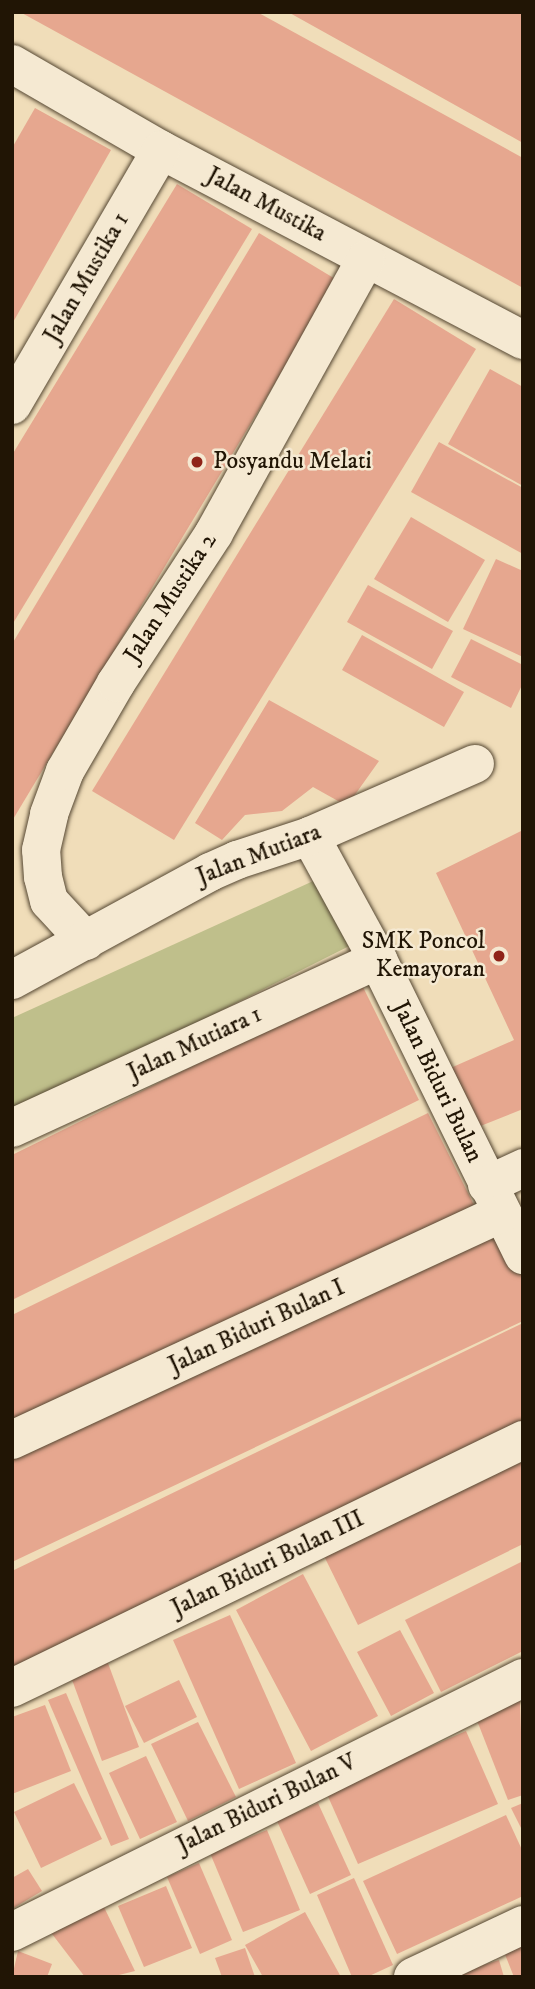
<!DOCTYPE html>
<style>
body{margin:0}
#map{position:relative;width:535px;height:1989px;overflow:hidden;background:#f0ddb9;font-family:"IM FELL DW Pica",serif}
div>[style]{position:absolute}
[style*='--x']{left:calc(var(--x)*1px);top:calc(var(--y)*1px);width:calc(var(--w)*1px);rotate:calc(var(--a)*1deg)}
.green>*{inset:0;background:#bfbf8b}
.building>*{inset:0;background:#e6a78f}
.roads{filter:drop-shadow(0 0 2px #554732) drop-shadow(0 0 2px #554732)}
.minor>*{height:38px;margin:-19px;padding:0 19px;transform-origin:19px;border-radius:19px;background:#f5e9d2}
.dots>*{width:19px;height:19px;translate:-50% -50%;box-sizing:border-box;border:4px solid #f5e9d2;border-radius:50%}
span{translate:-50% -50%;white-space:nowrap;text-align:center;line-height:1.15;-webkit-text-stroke:5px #f5e9d2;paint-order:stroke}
.street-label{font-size:24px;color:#211505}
.poi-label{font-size:24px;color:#211505}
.left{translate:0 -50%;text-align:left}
.right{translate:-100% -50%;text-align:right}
.frame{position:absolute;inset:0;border:14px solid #211505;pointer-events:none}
</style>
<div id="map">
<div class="green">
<div style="clip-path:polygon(344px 867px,379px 931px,12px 1116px,12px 1018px)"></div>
</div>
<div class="building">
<div style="clip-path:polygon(20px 12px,257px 12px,523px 158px,523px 288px)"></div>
<div style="clip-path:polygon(288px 12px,523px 12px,523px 143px,446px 100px)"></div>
<div style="clip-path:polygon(35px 108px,111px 150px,12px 324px,12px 148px)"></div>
<div style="clip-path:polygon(177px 184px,252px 229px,12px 625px,12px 455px)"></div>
<div style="clip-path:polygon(259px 233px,337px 280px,12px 821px,12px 644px)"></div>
<div style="clip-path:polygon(394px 299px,476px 349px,174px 840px,92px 791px)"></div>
<div style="clip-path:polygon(490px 369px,523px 387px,523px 486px,448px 444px)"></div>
<div style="clip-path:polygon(439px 442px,523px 488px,523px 554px,411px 492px)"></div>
<div style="clip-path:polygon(411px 517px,485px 560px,448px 622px,374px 579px)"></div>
<div style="clip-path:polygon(496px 559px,523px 571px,523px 657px,463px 629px)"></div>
<div style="clip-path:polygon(368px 585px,453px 631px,432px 669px,347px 622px)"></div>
<div style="clip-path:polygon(362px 635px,464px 692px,444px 727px,342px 670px)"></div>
<div style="clip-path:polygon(471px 639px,523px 665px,523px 683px,511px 708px,451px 677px)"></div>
<div style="clip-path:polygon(269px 700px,379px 761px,347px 806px,313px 787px,282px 811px,245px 815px,222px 840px,195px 823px)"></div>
<div style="clip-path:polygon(523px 830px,523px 1109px,478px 1127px,446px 1070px,514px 1040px,436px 873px)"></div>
<div style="clip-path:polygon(361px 983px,419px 1100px,12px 1300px,12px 1155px)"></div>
<div style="clip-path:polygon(428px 1113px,474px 1205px,12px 1431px,12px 1315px)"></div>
<div style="clip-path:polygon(494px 1221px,523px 1280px,523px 1321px,12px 1562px,12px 1449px)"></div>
<div style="clip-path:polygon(523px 1323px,523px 1420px,12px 1668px,12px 1571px)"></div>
<div style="clip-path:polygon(523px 1459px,523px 1544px,358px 1625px,324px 1556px)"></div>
<div style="clip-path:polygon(523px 1561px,523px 1651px,441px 1692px,405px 1620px)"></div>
<div style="clip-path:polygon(303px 1574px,378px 1716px,311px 1751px,236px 1610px)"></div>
<div style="clip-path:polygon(230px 1615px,296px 1763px,239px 1789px,173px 1640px)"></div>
<div style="clip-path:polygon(400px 1630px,434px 1693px,391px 1716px,357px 1652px)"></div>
<div style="clip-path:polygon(105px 1655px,139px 1747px,102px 1761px,68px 1669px)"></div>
<div style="clip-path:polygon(179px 1680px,197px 1717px,144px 1743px,125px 1706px)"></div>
<div style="clip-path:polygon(66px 1693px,129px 1839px,111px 1846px,48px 1700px)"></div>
<div style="clip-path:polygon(520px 1701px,523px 1795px,508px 1800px,476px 1718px)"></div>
<div style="clip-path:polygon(45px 1705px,71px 1771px,12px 1794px,12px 1717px)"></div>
<div style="clip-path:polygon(198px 1722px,236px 1797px,188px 1821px,151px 1744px)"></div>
<div style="clip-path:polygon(466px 1731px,498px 1804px,358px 1864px,326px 1792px)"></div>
<div style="clip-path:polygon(146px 1756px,177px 1822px,140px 1839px,109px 1773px)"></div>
<div style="clip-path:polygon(74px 1783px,102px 1839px,41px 1868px,14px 1812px)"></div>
<div style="clip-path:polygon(318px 1803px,351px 1875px,310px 1894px,277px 1821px)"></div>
<div style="clip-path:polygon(523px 1803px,523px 1832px,511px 1808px)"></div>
<div style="clip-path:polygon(506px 1815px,523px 1852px,523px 1896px,397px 1954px,363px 1881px)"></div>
<div style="clip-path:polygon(267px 1830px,300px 1910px,243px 1932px,210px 1853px)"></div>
<div style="clip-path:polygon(199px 1863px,232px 1940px,200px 1954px,167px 1877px)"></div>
<div style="clip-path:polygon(28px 1869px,42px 1891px,12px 1909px,12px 1878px)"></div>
<div style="clip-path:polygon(354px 1878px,393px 1965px,367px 1977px,352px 1977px,317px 1895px)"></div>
<div style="clip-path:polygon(166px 1886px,192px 1948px,144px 1967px,118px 1906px)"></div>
<div style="clip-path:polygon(103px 1905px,135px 1971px,111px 1977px,85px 1977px,49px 1930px)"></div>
<div style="clip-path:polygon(305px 1912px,341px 1977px,263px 1977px,245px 1945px)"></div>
<div style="clip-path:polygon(523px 1945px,523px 1977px,514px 1977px,504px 1952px)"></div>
<div style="clip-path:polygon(245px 1948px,255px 1977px,222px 1977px,215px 1958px)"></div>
<div style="clip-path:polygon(18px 1951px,52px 1964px,47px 1977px,12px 1977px)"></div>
<div style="clip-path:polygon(499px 1960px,504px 1977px,463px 1977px,461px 1972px)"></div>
</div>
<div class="roads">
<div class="minor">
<div style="--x:12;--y:64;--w:172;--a:30"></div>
<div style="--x:161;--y:150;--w:409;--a:27.7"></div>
<div style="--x:12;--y:405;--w:295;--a:-59.7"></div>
<div style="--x:310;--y:836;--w:141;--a:61.3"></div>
<div style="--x:378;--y:960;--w:329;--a:63.8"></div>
<div style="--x:86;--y:941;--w:54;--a:-132.8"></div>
<div style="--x:49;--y:901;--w:25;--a:-104"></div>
<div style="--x:43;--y:877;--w:27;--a:-94"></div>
<div style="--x:41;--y:850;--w:37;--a:-77"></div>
<div style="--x:49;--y:814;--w:46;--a:-69.6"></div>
<div style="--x:65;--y:771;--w:102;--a:-59.9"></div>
<div style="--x:116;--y:683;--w:179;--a:-56.8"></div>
<div style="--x:214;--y:533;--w:313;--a:-61"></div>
<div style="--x:12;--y:980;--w:226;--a:-28.6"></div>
<div style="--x:210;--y:872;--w:30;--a:-24"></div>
<div style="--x:237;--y:860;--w:77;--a:-18.2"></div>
<div style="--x:310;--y:836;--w:180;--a:-23.6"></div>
<div style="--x:12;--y:1128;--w:403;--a:-24.7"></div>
<div style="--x:487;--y:1185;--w:40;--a:-25"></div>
<div style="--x:12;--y:1440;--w:540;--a:-24.86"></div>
<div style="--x:12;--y:1688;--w:568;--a:-25.89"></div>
<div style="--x:12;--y:1932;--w:571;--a:-26.43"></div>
<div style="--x:413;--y:1977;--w:122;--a:-25.3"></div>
</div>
</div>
<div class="dots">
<div style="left:197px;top:462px;background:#8f2418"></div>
<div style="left:499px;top:956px;background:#8f2418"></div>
</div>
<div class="street-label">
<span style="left:266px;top:205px;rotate:28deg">Jalan Mustika</span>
<span style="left:87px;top:278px;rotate:-60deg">Jalan Mustika 1</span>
<span style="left:171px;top:598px;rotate:-57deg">Jalan Mustika 2</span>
<span style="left:259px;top:855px;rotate:-21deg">Jalan Mutiara</span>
<span style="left:195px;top:1044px;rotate:-25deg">Jalan Mutiara 1</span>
<span style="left:437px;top:1082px;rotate:64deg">Jalan Biduri Bulan</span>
<span style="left:257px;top:1327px;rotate:-25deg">Jalan Biduri Bulan I</span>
<span style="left:268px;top:1564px;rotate:-26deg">Jalan Biduri Bulan III</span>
<span style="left:267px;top:1804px;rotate:-26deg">Jalan Biduri Bulan V</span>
</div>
<div class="poi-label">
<span class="left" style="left:213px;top:462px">Posyandu Melati</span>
<span class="right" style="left:485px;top:956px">SMK Poncol<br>Kemayoran</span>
</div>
<div class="frame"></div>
</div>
